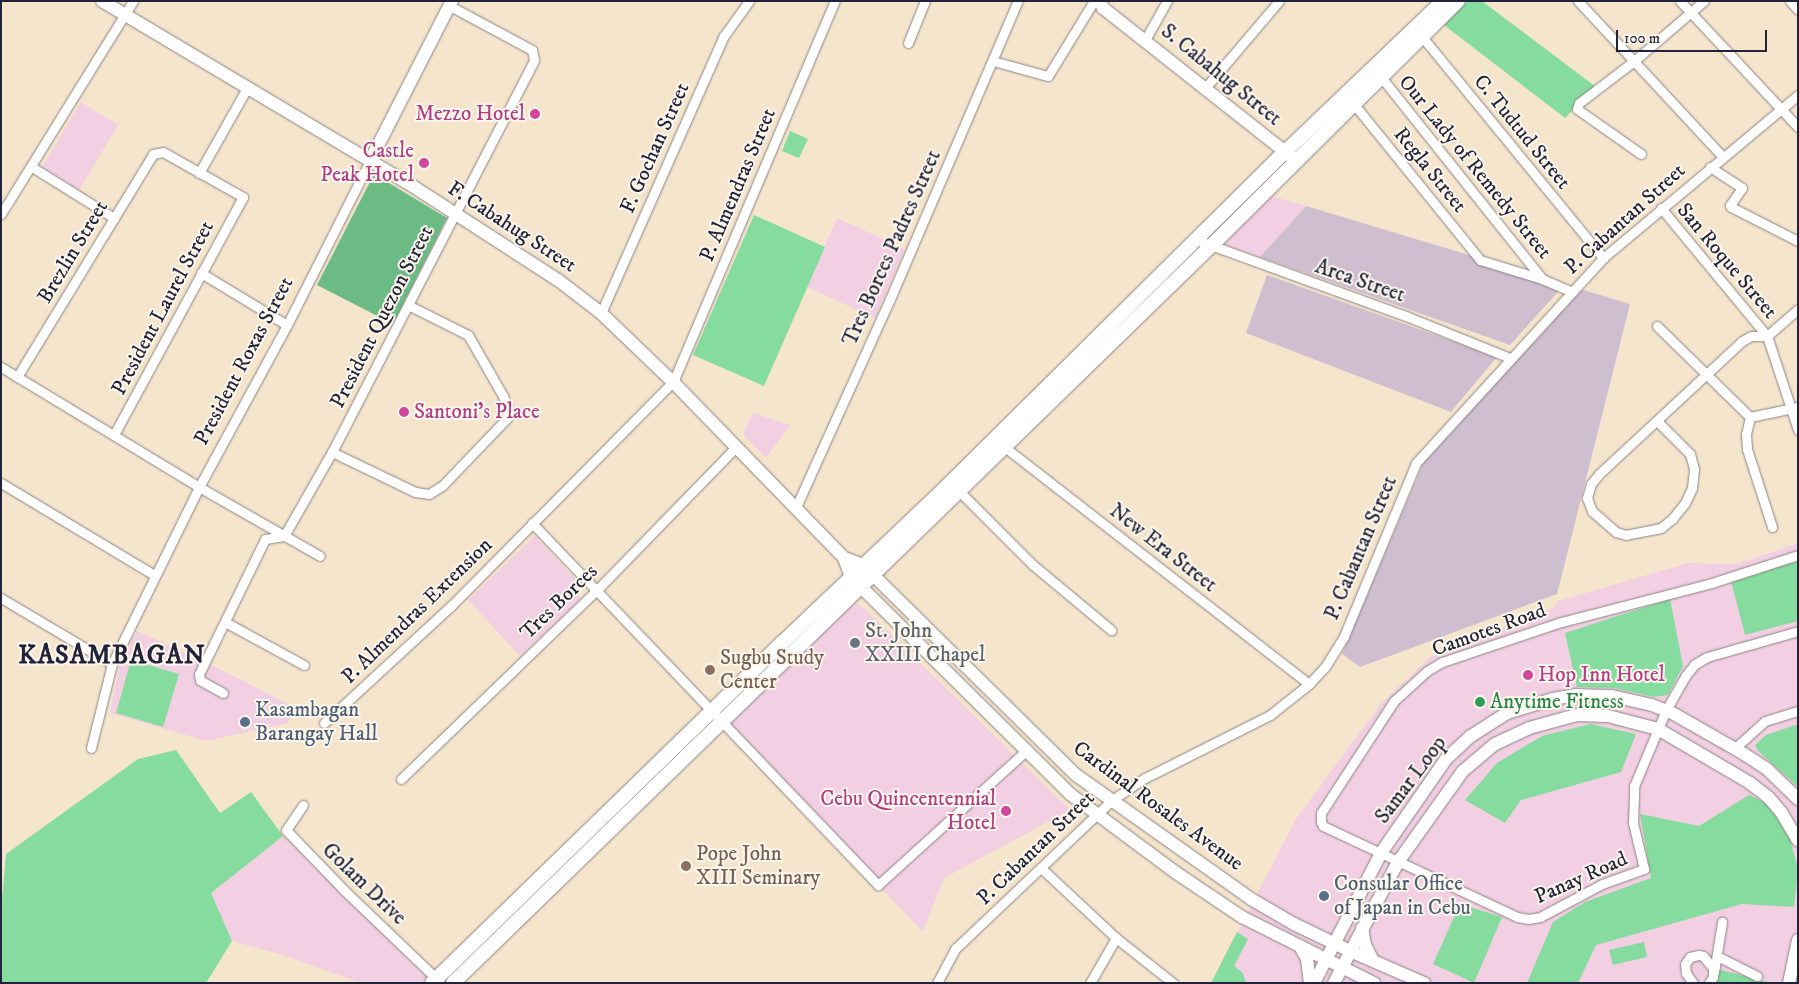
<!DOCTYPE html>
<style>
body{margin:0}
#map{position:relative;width:1799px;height:984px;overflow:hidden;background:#f5e5cd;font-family:"IM FELL DW Pica",serif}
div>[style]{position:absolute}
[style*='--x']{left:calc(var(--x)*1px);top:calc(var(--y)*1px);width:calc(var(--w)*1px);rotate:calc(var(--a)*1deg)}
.built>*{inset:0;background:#f2cfe2}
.industrial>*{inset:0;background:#cfbdd0}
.green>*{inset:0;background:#86db9e}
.forest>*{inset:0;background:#6cbb85}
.roads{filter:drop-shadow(0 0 1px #8c8484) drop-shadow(0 0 1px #8c8484)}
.street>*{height:9px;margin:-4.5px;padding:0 4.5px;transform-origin:4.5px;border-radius:4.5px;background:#fff}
.secondary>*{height:12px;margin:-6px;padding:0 6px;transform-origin:6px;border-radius:6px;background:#fff}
.primary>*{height:14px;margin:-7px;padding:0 7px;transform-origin:7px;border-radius:7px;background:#fff}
.dots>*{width:14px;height:14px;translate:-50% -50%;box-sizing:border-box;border:2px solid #fbf7ec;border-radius:50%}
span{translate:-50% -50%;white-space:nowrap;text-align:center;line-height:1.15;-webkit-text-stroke:4px #fbf7ec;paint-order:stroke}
.street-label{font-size:21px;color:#22223b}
.hotel-label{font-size:21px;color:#b23c85}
.right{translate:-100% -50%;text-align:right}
.left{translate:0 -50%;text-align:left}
.worship-label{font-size:21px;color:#5b616d}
.education-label{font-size:21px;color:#785e54}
.leisure-label{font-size:21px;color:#27864d}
.service-label{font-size:21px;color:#4e5e75}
.district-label{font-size:26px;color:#22223b;font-weight:700;letter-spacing:1px}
.frame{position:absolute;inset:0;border:2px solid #22223b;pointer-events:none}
.scale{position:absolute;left:1616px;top:30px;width:151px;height:22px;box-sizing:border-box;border:2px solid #22223b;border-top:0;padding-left:6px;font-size:15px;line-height:18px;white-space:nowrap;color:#22223b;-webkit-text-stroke:4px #fbf7ec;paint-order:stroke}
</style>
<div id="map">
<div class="built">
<div style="clip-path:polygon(81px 102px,118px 125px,79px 190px,42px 167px)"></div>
<div style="clip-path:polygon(1268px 195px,1306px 206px,1260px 257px,1223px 244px)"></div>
<div style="clip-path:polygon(837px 218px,905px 249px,875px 318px,807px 287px)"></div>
<div style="clip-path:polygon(753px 413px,790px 425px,766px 458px,743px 434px)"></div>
<div style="clip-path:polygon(535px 536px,579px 583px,579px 601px,520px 656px,468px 600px)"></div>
<div style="clip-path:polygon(1798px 543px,1798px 983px,1211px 983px,1296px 819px,1380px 705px,1431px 656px,1554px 608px,1558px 601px,1688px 563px,1738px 564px)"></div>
<div style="clip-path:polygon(856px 604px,864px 608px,1070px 810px,944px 878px,923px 932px,726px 725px,848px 606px)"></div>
<div style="clip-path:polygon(137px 631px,200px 659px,294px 707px,288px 723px,206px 741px,110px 713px,120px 663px)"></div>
<div style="clip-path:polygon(283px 836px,312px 861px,429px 974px,422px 983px,361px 983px,280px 954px,232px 941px,211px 893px)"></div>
</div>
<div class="industrial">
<div style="clip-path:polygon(1306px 206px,1565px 284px,1510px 345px,1260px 257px)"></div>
<div style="clip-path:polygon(1267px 275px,1497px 357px,1451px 412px,1246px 333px)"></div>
<div style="clip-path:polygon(1580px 289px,1630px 304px,1557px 594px,1360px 667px,1342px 654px,1424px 462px)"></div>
</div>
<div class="green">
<div style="clip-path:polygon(1467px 1px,1482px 1px,1596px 87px,1565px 118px,1444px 25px)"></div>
<div style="clip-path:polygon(790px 131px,808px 139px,799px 158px,782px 151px)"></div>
<div style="clip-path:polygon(754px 215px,825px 247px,764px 386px,693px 355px)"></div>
<div style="clip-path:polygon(1798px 561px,1798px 621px,1745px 635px,1731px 581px)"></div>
<div style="clip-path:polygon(1670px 599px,1683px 666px,1668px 695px,1654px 697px,1614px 688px,1577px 687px,1565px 633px)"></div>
<div style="clip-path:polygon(131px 660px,179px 674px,163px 727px,116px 713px)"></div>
<div style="clip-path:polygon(1590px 724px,1636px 734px,1621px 772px,1521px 800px,1505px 823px,1465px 800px,1497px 763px,1542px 736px)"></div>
<div style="clip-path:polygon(1798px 724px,1798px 787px,1758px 751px,1755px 745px,1766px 735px)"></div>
<div style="clip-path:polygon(176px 750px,220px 813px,251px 792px,283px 836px,211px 893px,232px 941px,206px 983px,1px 983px,1px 912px,6px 854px,138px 759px)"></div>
<div style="clip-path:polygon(1749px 795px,1768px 804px,1790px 839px,1798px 869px,1794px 907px,1742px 904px,1596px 945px,1578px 983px,1527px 983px,1553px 922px,1585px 902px,1651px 878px,1640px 814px,1699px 826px)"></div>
<div style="clip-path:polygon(1460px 904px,1502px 917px,1474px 983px,1433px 964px)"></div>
<div style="clip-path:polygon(1237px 932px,1248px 939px,1234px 966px,1243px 973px,1246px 983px,1211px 983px)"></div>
<div style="clip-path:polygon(1644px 942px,1647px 957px,1613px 965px,1609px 950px)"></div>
<div style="clip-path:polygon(1717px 969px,1772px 983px,1713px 983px)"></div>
</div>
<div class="forest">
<div style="clip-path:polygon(374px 174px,447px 218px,393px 324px,317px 285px)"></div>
</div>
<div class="roads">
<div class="street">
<div style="--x:1578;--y:1;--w:213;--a:47.1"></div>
<div style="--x:1680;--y:1;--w:173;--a:46.9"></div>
<div style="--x:1790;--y:1;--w:12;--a:48"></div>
<div style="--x:1419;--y:33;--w:291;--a:50.7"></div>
<div style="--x:1145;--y:40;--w:45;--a:-60.6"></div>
<div style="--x:908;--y:43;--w:45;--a:-68"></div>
<div style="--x:993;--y:61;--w:57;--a:15.3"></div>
<div style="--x:1048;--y:76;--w:88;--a:-58.5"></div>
<div style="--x:1381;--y:77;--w:258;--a:51.4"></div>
<div style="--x:1205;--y:88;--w:114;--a:-49.6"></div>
<div style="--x:1353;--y:103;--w:202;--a:51"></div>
<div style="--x:1480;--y:260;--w:65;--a:17"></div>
<div style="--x:1542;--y:279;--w:33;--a:23"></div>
<div style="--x:1641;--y:154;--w:78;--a:-144.9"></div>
<div style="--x:1577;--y:109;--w:6;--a:-72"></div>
<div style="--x:1579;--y:103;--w:69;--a:-37.4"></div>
<div style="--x:1634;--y:61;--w:92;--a:-40.6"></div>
<div style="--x:32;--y:167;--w:97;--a:31.9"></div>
<div style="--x:1710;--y:167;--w:38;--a:33"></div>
<div style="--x:1742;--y:188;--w:21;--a:125"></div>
<div style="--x:1730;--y:205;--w:2;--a:63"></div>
<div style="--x:1731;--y:207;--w:75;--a:26.9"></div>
<div style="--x:199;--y:173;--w:98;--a:-60.5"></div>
<div style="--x:1661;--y:208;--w:166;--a:50.4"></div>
<div style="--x:1767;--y:336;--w:99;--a:71.7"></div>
<div style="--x:1;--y:214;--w:251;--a:-58.2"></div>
<div style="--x:1197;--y:240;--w:222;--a:20"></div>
<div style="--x:1406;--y:316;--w:112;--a:22"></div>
<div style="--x:201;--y:273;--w:100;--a:31.2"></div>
<div style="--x:601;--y:313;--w:303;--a:-66.1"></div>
<div style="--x:724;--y:36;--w:43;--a:-54.5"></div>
<div style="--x:1657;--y:326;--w:130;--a:44.4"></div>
<div style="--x:1;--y:367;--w:232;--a:31.2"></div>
<div style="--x:199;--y:487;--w:139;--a:29.7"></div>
<div style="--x:17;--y:377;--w:261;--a:-58.6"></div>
<div style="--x:153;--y:154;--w:10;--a:-11"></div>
<div style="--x:163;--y:152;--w:92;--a:29.4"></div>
<div style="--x:243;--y:197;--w:271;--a:118.5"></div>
<div style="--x:1750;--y:417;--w:17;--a:103"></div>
<div style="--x:1746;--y:434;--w:15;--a:86"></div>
<div style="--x:1747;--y:449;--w:82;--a:72.2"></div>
<div style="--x:1750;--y:417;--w:49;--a:-11.8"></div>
<div style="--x:1657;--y:421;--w:47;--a:45"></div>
<div style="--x:1690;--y:454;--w:16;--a:75"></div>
<div style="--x:1694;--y:469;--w:19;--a:96"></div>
<div style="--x:1692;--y:488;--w:17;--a:115"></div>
<div style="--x:1685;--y:503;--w:21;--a:129"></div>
<div style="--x:1672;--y:519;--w:14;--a:141"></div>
<div style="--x:1661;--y:528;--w:36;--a:169"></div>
<div style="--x:1626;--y:535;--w:10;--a:-163"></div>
<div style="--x:1616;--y:532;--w:32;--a:-139"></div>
<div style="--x:1592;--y:511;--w:14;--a:-111"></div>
<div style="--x:1587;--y:498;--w:15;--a:-74"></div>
<div style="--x:1591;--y:484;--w:13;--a:-51"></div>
<div style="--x:1599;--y:474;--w:195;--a:-42.9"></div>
<div style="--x:1742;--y:341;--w:10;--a:-29"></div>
<div style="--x:1751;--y:336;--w:16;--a:0"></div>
<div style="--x:1767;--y:336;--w:41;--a:-41.1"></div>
<div style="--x:1002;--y:445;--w:389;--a:37.9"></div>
<div style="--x:332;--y:452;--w:92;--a:25.7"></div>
<div style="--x:415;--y:492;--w:14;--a:8"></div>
<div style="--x:429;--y:494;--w:15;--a:-32"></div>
<div style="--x:442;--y:486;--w:94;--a:-46.3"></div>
<div style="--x:507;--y:418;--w:10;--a:-90"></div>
<div style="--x:507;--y:408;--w:13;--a:-108"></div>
<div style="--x:503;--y:396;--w:70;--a:-119.8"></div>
<div style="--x:468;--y:335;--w:67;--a:-153.4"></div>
<div style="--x:1;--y:483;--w:179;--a:31"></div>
<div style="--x:956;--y:488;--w:109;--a:45"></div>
<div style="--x:1033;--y:565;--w:102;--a:39.8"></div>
<div style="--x:796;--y:507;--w:228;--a:-65.7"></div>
<div style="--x:890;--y:299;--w:324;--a:-66.8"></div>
<div style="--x:532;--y:523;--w:501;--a:46.29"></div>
<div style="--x:878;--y:885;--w:200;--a:-42.2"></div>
<div style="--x:1798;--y:555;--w:90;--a:162"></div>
<div style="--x:1712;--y:583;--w:156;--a:165.5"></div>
<div style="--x:1561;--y:622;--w:126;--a:161.4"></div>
<div style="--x:1442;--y:662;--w:17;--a:149"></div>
<div style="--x:1427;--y:671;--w:45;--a:137.7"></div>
<div style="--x:1394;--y:701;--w:134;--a:123.1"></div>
<div style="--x:1321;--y:813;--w:9;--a:90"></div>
<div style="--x:1321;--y:822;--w:4;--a:63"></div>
<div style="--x:1323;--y:826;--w:214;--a:25.1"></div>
<div style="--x:1517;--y:917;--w:11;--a:10"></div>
<div style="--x:1528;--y:919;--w:12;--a:-9"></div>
<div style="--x:1540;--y:917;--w:70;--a:-28"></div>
<div style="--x:1602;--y:884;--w:45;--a:-19.7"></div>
<div style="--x:1644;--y:869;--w:47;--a:-103.4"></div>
<div style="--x:1633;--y:823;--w:37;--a:-88"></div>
<div style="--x:1634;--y:786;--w:82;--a:-67.2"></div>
<div style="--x:1666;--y:710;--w:40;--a:-60.3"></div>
<div style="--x:1686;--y:675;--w:14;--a:-51"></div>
<div style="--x:1695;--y:664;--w:14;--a:-30"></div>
<div style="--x:1707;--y:657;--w:95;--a:-15.9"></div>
<div style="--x:1;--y:598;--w:129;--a:30.7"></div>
<div style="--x:225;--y:622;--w:90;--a:28.6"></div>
<div style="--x:223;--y:693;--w:26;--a:-151"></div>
<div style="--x:200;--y:680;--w:6;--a:-99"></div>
<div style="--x:199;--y:674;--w:150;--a:-63.9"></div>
<div style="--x:265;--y:539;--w:19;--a:-9"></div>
<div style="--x:284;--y:536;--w:97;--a:-60.3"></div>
<div style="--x:332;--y:452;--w:441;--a:-62.7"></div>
<div style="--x:534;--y:60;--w:10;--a:-101"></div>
<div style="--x:532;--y:50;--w:93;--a:-151.8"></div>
<div style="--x:324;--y:723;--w:173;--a:-42.7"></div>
<div style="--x:451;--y:606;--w:315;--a:-45.3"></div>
<div style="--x:673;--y:382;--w:414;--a:-67"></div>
<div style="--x:91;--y:748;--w:87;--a:-76"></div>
<div style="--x:112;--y:664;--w:197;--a:-63.8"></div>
<div style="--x:199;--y:487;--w:184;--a:-61.5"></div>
<div style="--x:287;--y:325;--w:184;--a:-63.2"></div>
<div style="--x:1735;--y:748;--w:40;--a:-42"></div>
<div style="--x:1765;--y:721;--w:34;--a:-17"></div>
<div style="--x:401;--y:779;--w:271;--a:-44"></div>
<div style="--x:596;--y:591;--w:202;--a:-45.8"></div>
<div style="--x:303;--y:805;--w:30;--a:124"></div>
<div style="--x:286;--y:830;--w:83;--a:46"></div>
<div style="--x:344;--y:890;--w:132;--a:43.8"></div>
<div style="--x:1041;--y:868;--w:103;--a:43"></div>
<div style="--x:1116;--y:938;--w:73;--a:38.3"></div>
<div style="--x:1717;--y:956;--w:45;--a:26.6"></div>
<div style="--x:1714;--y:972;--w:51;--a:-80.9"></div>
<div style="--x:937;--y:983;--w:40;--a:-62"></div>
<div style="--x:956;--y:948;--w:215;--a:-43.5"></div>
<div style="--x:1112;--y:800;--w:40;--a:-34"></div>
<div style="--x:1145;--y:778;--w:140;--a:-26.7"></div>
<div style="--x:1270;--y:715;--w:50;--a:-38.5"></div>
<div style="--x:1309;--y:684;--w:23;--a:-47"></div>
<div style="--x:1325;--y:667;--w:36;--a:-58"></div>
<div style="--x:1344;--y:636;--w:187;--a:-67.4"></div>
<div style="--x:1416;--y:463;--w:277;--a:-47.6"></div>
<div style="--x:1603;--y:258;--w:254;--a:-39.9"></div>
<div style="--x:1090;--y:983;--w:52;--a:-60"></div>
<div style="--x:1693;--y:983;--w:12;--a:-125"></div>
<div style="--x:1686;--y:973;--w:9;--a:-96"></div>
<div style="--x:1685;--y:964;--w:9;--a:-54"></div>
<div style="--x:1690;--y:957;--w:9;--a:-13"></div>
<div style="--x:1699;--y:955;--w:4;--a:14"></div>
<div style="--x:1703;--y:956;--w:16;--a:50"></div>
<div style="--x:1713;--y:968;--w:9;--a:90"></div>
<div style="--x:1713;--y:977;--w:7;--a:124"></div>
</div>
<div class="secondary">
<div style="--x:102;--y:1;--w:363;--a:30.8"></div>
<div style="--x:414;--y:187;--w:171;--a:32.9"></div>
<div style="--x:558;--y:280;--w:54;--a:37.5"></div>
<div style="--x:601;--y:313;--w:100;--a:43.8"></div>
<div style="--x:673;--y:382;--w:245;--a:45.8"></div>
<div style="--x:844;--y:558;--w:20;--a:70"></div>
<div style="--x:851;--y:577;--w:308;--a:44.7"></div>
<div style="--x:1070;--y:794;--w:131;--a:36.6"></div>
<div style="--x:1175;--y:872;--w:81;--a:33.9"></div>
<div style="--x:1242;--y:917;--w:148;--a:26.6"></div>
<div style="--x:1100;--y:1;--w:8;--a:67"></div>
<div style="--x:1103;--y:8;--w:241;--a:38.3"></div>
<div style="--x:370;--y:161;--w:180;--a:-62.9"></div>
<div style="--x:844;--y:558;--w:20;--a:20"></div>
<div style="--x:863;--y:565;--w:299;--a:44.6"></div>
<div style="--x:1076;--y:775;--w:214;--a:35.3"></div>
<div style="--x:1251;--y:899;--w:50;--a:30.2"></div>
<div style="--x:1294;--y:924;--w:62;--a:25.7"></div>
<div style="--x:1350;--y:951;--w:81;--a:23.4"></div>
<div style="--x:1362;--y:928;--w:17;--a:80"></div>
<div style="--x:1365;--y:945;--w:18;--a:63"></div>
<div style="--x:1301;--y:948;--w:13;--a:61"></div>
<div style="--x:1307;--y:959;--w:24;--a:83"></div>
<div style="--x:1314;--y:983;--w:146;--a:-62.7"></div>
<div style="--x:1381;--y:853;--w:114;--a:-55.3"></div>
<div style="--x:1446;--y:759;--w:34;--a:-43"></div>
<div style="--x:1471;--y:736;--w:43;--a:-32.6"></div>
<div style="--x:1507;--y:713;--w:48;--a:-16.9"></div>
<div style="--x:1553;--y:699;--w:23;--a:-10"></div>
<div style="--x:1576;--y:695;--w:36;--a:2"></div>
<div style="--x:1612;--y:696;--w:41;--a:12.7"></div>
<div style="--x:1652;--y:705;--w:24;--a:22"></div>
<div style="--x:1674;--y:714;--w:81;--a:29.7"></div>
<div style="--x:1744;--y:754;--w:27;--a:33"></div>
<div style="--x:1767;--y:769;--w:43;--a:44.1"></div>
<div style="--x:1334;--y:983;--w:137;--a:-62.1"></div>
<div style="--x:1398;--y:862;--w:112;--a:-54.5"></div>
<div style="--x:1463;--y:771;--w:42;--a:-40.2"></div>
<div style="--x:1495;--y:744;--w:38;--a:-25"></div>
<div style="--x:1529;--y:728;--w:50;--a:-15.2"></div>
<div style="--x:1577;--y:715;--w:31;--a:2"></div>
<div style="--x:1608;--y:716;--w:52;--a:14.6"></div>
<div style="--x:1658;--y:729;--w:107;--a:30.4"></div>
<div style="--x:1750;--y:783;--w:24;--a:38"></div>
<div style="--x:1769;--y:798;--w:18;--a:49"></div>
<div style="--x:1781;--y:812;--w:33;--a:59"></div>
<div style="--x:1789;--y:983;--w:44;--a:-78.2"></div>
</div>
<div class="primary">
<div style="--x:432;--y:983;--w:488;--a:-44.2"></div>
<div style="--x:782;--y:643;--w:222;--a:-43.5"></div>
<div style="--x:943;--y:490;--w:481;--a:-44.7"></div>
<div style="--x:1285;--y:152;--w:219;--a:-43.7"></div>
<div style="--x:453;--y:983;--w:1057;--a:-44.2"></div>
<div style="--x:1211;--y:246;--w:348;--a:-44.8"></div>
</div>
</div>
<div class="dots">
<div style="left:535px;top:114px;background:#d1479c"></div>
<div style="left:424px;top:163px;background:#d1479c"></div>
<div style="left:404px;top:412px;background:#d1479c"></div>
<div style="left:855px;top:643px;background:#6b7280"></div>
<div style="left:710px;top:670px;background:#8d6e63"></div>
<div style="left:1528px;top:675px;background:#d1479c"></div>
<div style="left:1480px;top:702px;background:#2e9e5b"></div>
<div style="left:245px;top:722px;background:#5c6f8a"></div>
<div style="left:1006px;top:811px;background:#d1479c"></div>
<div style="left:686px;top:866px;background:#8d6e63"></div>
<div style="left:1324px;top:896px;background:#5c6f8a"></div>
</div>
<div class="street-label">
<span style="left:1221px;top:75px;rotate:39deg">S. Cabahug Street</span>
<span style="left:1522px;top:132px;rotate:51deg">C. Tudtud Street</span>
<span style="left:655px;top:148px;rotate:-66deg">F. Gochan Street</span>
<span style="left:1475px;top:167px;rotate:51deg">Our Lady of Remedy Street</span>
<span style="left:1430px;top:170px;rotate:51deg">Regla Street</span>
<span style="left:738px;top:185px;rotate:-67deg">P. Almendras Street</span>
<span style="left:1625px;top:219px;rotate:-42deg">P. Cabantan Street</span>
<span style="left:512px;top:227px;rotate:33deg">F. Cabahug Street</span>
<span style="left:892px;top:248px;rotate:-66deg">Tres Borces Padres Street</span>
<span style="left:73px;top:252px;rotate:-59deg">Brezlin Street</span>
<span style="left:1727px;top:261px;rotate:50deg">San Roque Street</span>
<span style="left:1360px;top:281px;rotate:19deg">Arca Street</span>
<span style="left:163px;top:308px;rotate:-62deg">President Laurel Street</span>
<span style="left:382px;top:317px;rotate:-63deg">President Quezon Street</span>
<span style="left:244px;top:361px;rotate:-62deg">President Roxas Street</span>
<span style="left:1163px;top:548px;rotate:38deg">New Era Street</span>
<span style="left:1361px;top:548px;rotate:-67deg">P. Cabantan Street</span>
<span style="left:559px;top:602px;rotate:-44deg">Tres Borces</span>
<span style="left:417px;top:611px;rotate:-44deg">P. Almendras Extension</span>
<span style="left:1489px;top:630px;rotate:-20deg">Camotes Road</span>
<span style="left:1411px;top:780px;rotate:-53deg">Samar Loop</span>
<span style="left:1158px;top:806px;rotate:36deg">Cardinal Rosales Avenue</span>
<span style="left:1036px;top:848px;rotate:-44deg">P. Cabantan Street</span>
<span style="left:1581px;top:878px;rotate:-24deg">Panay Road</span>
<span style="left:364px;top:884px;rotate:44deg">Golam Drive</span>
</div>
<div class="hotel-label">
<span class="right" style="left:525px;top:114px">Mezzo Hotel</span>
<span class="right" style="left:414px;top:163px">Castle<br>Peak Hotel</span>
<span class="left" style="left:414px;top:412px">Santoni's Place</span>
<span class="left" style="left:1538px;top:675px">Hop Inn Hotel</span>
<span class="right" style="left:996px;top:811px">Cebu Quincentennial<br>Hotel</span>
</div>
<div class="worship-label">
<span class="left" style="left:865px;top:643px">St. John<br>XXIII Chapel</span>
</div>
<div class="education-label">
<span class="left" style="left:720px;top:670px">Sugbu Study<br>Center</span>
<span class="left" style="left:696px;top:866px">Pope John<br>XIII Seminary</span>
</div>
<div class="leisure-label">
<span class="left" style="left:1490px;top:702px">Anytime Fitness</span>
</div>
<div class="service-label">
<span class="left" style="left:255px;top:722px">Kasambagan<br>Barangay Hall</span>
<span class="left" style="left:1334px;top:896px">Consular Office<br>of Japan in Cebu</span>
</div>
<div class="district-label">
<span style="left:112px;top:656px">KASAMBAGAN</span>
</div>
<div class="frame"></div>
<div class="scale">100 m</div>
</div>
